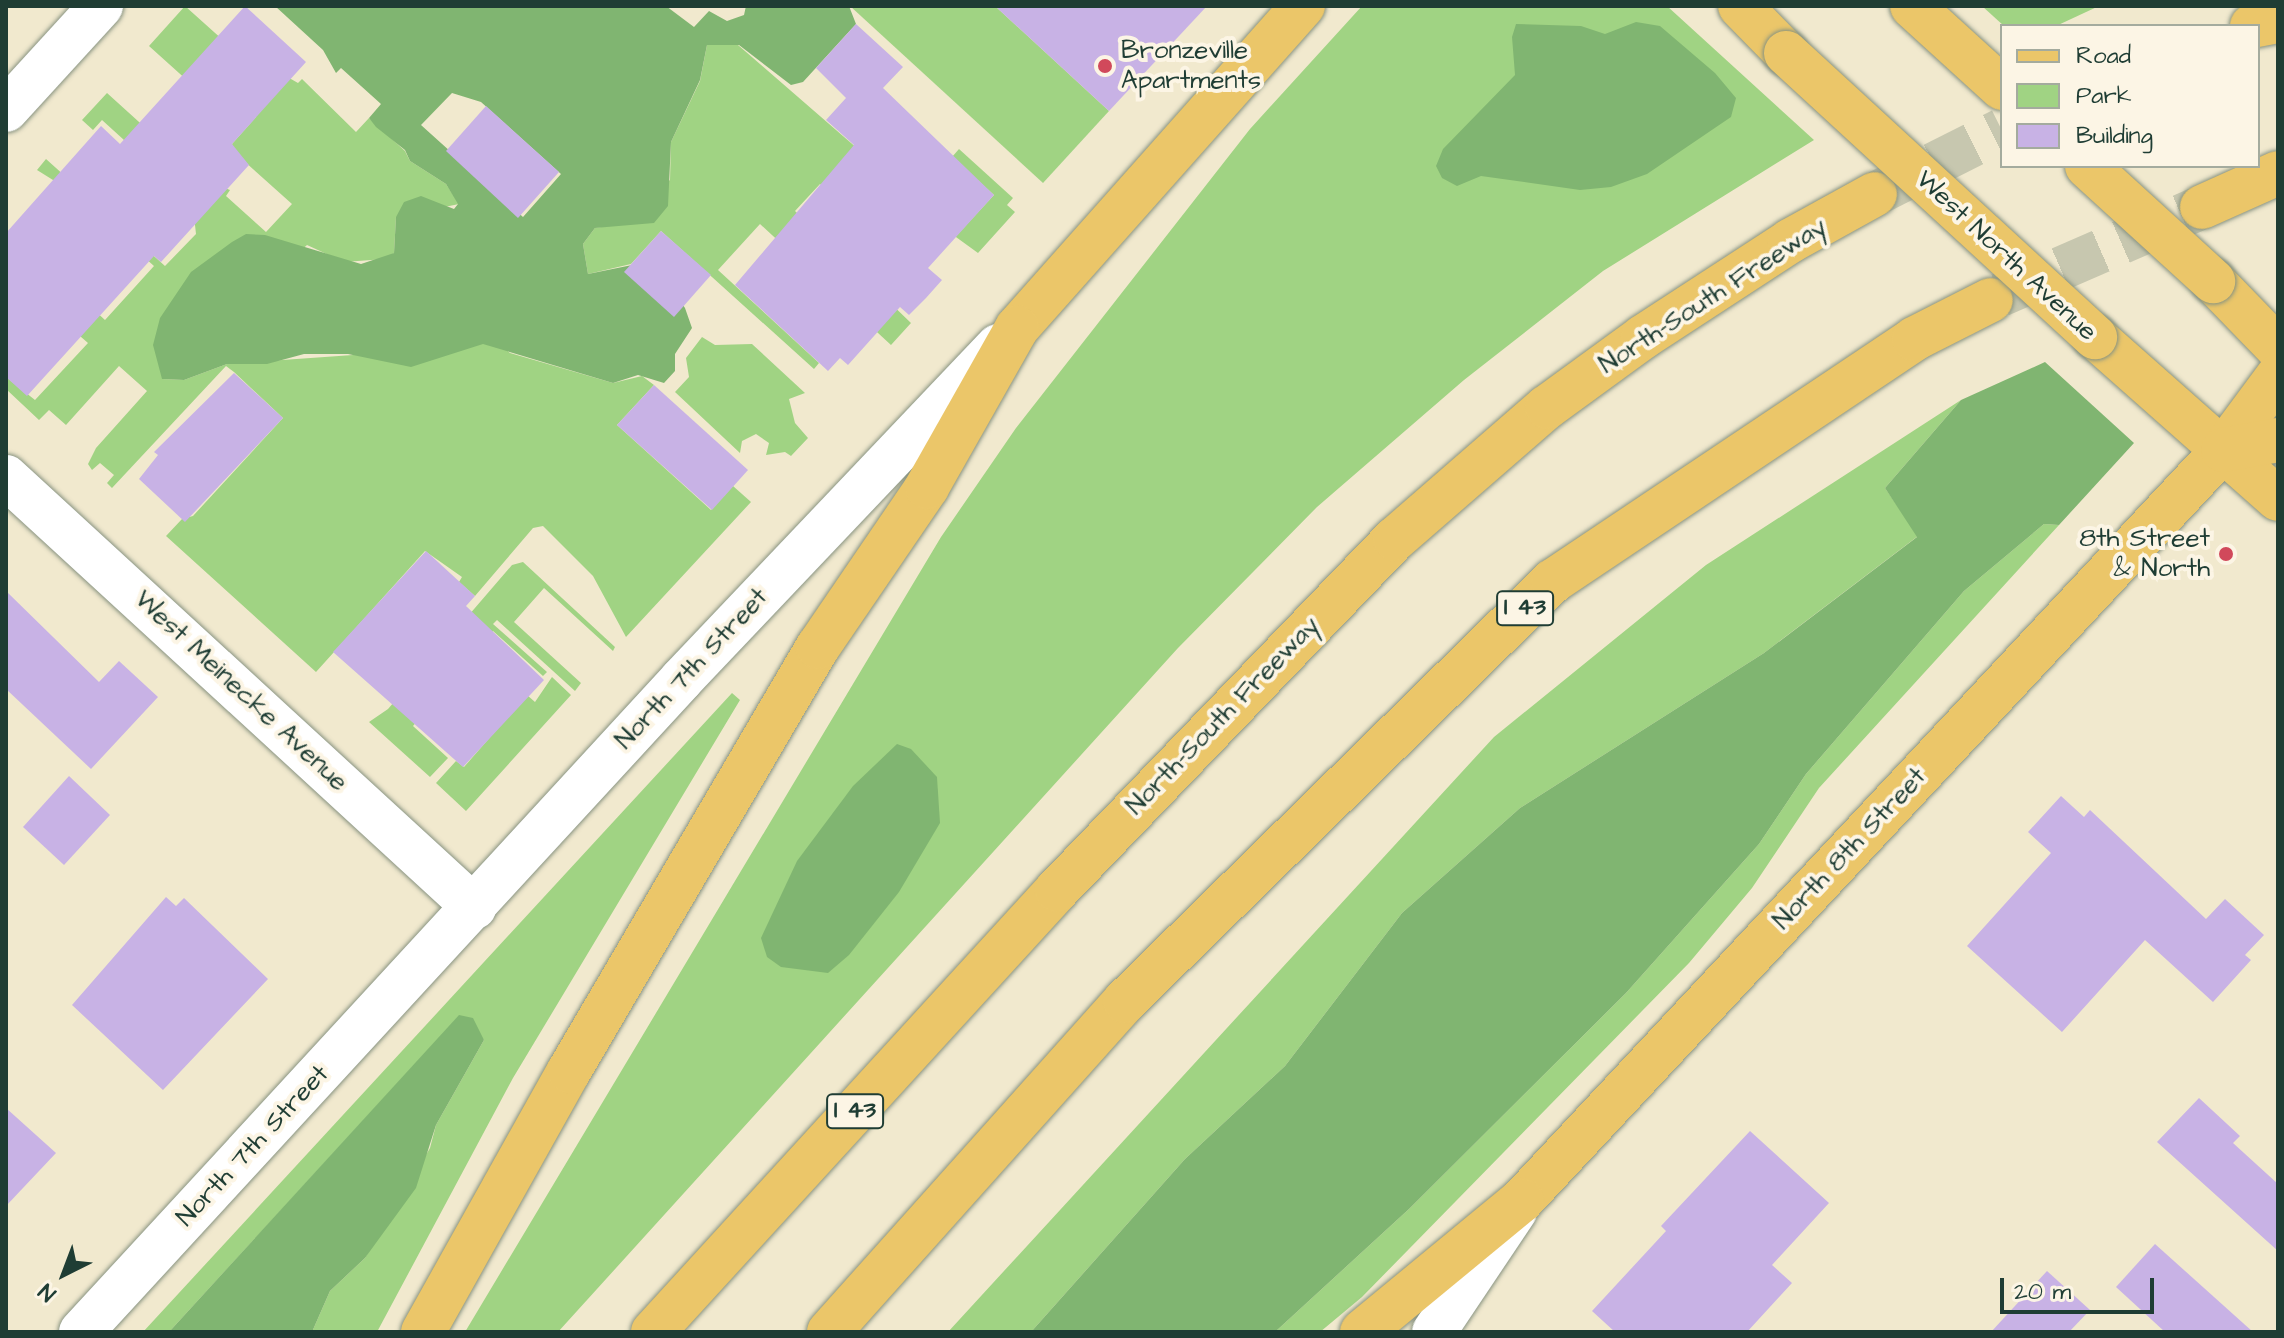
<!DOCTYPE html>
<style>
body{margin:0}
#map{position:relative;width:2284px;height:1338px;overflow:hidden;background:#f1e9ce;font-family:"Architects Daughter",sans-serif}
div>[style]{position:absolute}
[style*='--x']{left:calc(var(--x)*1px);top:calc(var(--y)*1px);width:calc(var(--w)*1px);rotate:calc(var(--a)*1deg)}
.green>*{inset:0;background:#a0d383}
.forest>*{inset:0;background:#80b571}
.building>*{inset:0;background:#c8b2e5}
.highway-tunnel>*{height:44px;margin-top:-22px;transform-origin:0;background:repeating-linear-gradient(90deg,#c7c7af 0 44px,transparent 0 66px)}
.roads{filter:drop-shadow(0 0 2px #889381) drop-shadow(0 0 2px #889381)}
.minor>*{height:44px;margin:-22px;padding:0 22px;transform-origin:22px;border-radius:22px;background:#fff}
.major>*{height:44px;margin:-22px;padding:0 22px;transform-origin:22px;border-radius:22px;background:#ebc669}
.highway>*{height:44px;margin:-22px;padding:0 22px;transform-origin:22px;border-radius:22px;background:#ebc669}
.bridges{filter:drop-shadow(0 0 2px #889381) drop-shadow(0 0 2px #889381)}
.major-bridge>*{height:44px;margin:-22px;padding:0 22px;transform-origin:22px;border-radius:22px;background:#ebc669}
.dots>*{width:22px;height:22px;translate:-50% -50%;box-sizing:border-box;border:4px solid #fcf5e5;border-radius:50%}
span{translate:-50% -50%;white-space:nowrap;text-align:center;line-height:1.15;-webkit-text-stroke:8px #fcf5e5;paint-order:stroke}
.shield-label span{padding:2px 6px;background:#fcf5e5;border:2px solid;border-radius:6px;-webkit-text-stroke-width:0}
.shield-label{font-size:24px;color:#1f3d34;font-weight:700}
.poi-label{font-size:26px;color:#1f3d34}
.left{translate:0 -50%;text-align:left}
.right{translate:-100% -50%;text-align:right}
.street-label{font-size:26px;color:#1f3d34}
.frame{position:absolute;inset:0;border:8px solid #1f3d34;pointer-events:none}
.legend{position:absolute;left:2000px;top:24px;width:260px;height:144px;box-sizing:border-box;background:#fcf5e5;border:2px solid #a4ab9e;margin:0;padding:10px 14px;list-style:none;font-size:24px;color:#1f3d34}
.legend li{display:flex;align-items:center;gap:16px;height:40px}
.legend b{width:40px;border:2px solid #a4ab9e}
.north{position:absolute;left:24px;top:1234px;width:80px;height:80px;-webkit-text-stroke:6px #fcf5e5;paint-order:stroke;rotate:222deg;font-size:22px;font-weight:700;line-height:32px;text-align:center;color:#1f3d34}
.north::after{content:'';display:block;margin:auto;width:28px;height:36px;background:#1f3d34;clip-path:polygon(50% 0,100% 100%,50% 72%,0 100%)}
.scale{position:absolute;left:2000px;top:1278px;width:154px;height:36px;box-sizing:border-box;border:4px solid #1f3d34;border-top:0;padding-left:10px;font-size:24px;line-height:28px;white-space:nowrap;color:#1f3d34;-webkit-text-stroke:6px #fcf5e5;paint-order:stroke}
</style>
<div id="map">
<div class="green">
<div style="clip-path:polygon(185px 6px,224px 41px,298px 83px,302px 79px,356px 132px,369px 118px,405px 151px,410px 161px,446px 184px,459px 204px,396px 217px,394px 253px,385px 259px,344px 262px,307px 245px,162px 379px,184px 380px,227px 364px,353px 355px,435px 284px,510px 353px,613px 383px,642px 376px,654px 385px,617px 425px,711px 510px,733px 486px,751px 502px,626px 637px,593px 576px,543px 526px,533px 528px,475px 596px,459px 582px,462px 577px,425px 551px,316px 672px,166px 536px,182px 519px,193px 516px,283px 418px,234px 372px,226px 366px,112px 488px,107px 483px,114px 475px,100px 463px,92px 470px,88px 464px,96px 448px,147px 391px,119px 366px,66px 425px,49px 410px,39px 420px,6px 389px,6px 377px,35px 400px,88px 343px,6px 272px,6px 229px,105px 320px,154px 266px,69px 190px,37px 170px,46px 159px,165px 266px,196px 234px,194px 216px,179px 190px,102px 120px,93px 130px,82px 120px,107px 93px,202px 179px,230px 190px,226px 196px,266px 232px,292px 204px,234px 152px,232px 144px,256px 117px,189px 82px,149px 46px)"></div>
<div style="clip-path:polygon(850px 6px,995px 6px,1109px 111px,1043px 183px)"></div>
<div style="clip-path:polygon(1362px 6px,1667px 6px,1814px 140px,1603px 271px,1464px 380px,1317px 507px,1178px 648px,558px 1332px,465px 1332px,941px 537px,1016px 428px,1250px 129px)"></div>
<div style="clip-path:polygon(1982px 6px,2099px 6px,2056px 26px,2004px 26px)"></div>
<div style="clip-path:polygon(707px 45px,738px 45px,957px 235px,994px 195px,952px 157px,959px 149px,1013px 198px,1007px 205px,1015px 212px,978px 253px,938px 224px,831px 194px,820px 184px,795px 211px,911px 323px,891px 345px,760px 224px,718px 270px,819px 363px,814px 369px,661px 231px,631px 264px,588px 274px,583px 244px,595px 228px,621px 224px,670px 180px,671px 142px,700px 81px)"></div>
<div style="clip-path:polygon(702px 337px,715px 345px,752px 344px,805px 393px,789px 399px,795px 423px,808px 438px,791px 456px,785px 452px,766px 455px,769px 443px,756px 434px,742px 441px,740px 453px,675px 392px,689px 377px,686px 358px)"></div>
<div style="clip-path:polygon(1961px 400px,1885px 488px,1918px 536px,1764px 653px,1520px 808px,1402px 913px,1285px 1066px,1185px 1159px,1031px 1332px,948px 1332px,1494px 737px,1706px 565px)"></div>
<div style="clip-path:polygon(2044px 524px,2059px 525px,1819px 788px,1752px 888px,1689px 963px,1362px 1297px,1320px 1332px,1275px 1332px,1409px 1209px,1626px 993px,1759px 844px,1806px 774px,1964px 591px)"></div>
<div style="clip-path:polygon(523px 562px,615px 647px,613px 651px,544px 588px,514px 622px,581px 683px,575px 691px,497px 620px,493px 624px,547px 672px,543px 676px,493px 631px,413px 726px,448px 758px,430px 777px,369px 722px,388px 709px,512px 565px)"></div>
<div style="clip-path:polygon(552px 677px,571px 695px,466px 811px,436px 783px,456px 761px,464px 767px,527px 695px,535px 702px)"></div>
<div style="clip-path:polygon(732px 693px,740px 700px,513px 1078px,377px 1332px,312px 1332px,330px 1291px,365px 1258px,430px 1148px,436px 1125px,484px 1040px,459px 1016px,169px 1332px,143px 1332px)"></div>
</div>
<div class="forest">
<div style="clip-path:polygon(evenodd,275px 6px,666px 6px,694px 27px,709px 11px,727px 21px,744px 15px,746px 6px,849px 6px,856px 24px,803px 82px,791px 85px,739px 45px,707px 45px,700px 80px,671px 142px,668px 206px,654px 223px,595px 228px,583px 244px,588px 274px,642px 263px,671px 288px,685px 308px,692px 328px,675px 354px,675px 371px,664px 383px,638px 375px,613px 383px,483px 344px,411px 367px,348px 354px,304px 354px,267px 364px,227px 364px,184px 380px,162px 379px,153px 345px,160px 318px,191px 272px,232px 242px,246px 234px,265px 235px,361px 264px,394px 253px,396px 217px,404px 202px,421px 196px,454px 209px,458px 204px,446px 184px,410px 161px,405px 150px,376px 127px,369px 118px,381px 104px,341px 68px,336px 73px,323px 50px,275px 6px,452px 93px,481px 102px,561px 174px,523px 217px,421px 125px,452px 93px)"></div>
<div style="clip-path:polygon(1636px 22px,1660px 26px,1715px 73px,1736px 98px,1731px 117px,1647px 174px,1611px 187px,1580px 190px,1481px 176px,1457px 186px,1442px 178px,1436px 166px,1443px 149px,1515px 75px,1512px 37px,1516px 24px,1581px 26px,1605px 34px)"></div>
<div style="clip-path:polygon(2045px 362px,2134px 443px,2059px 525px,2044px 524px,1964px 591px,1806px 774px,1759px 844px,1626px 993px,1409px 1209px,1275px 1332px,1031px 1332px,1185px 1159px,1285px 1066px,1402px 913px,1520px 808px,1764px 653px,1917px 537px,1885px 488px,1961px 400px)"></div>
<div style="clip-path:polygon(897px 744px,911px 749px,937px 777px,940px 823px,899px 892px,849px 955px,828px 973px,781px 967px,767px 957px,761px 938px,797px 861px,853px 786px)"></div>
<div style="clip-path:polygon(459px 1015px,473px 1018px,484px 1040px,436px 1125px,416px 1188px,365px 1258px,330px 1291px,312px 1332px,169px 1332px)"></div>
</div>
<div class="building">
<div style="clip-path:polygon(245px 6px,306px 62px,232px 144px,249px 165px,161px 262px,154px 256px,27px 396px,6px 377px,6px 233px,101px 126px,120px 144px)"></div>
<div style="clip-path:polygon(995px 6px,1207px 6px,1109px 111px)"></div>
<div style="clip-path:polygon(856px 24px,903px 67px,883px 88px,994px 195px,928px 268px,942px 280px,926px 298px,909px 315px,900px 307px,848px 365px,840px 358px,828px 371px,735px 285px,854px 145px,826px 120px,846px 98px,816px 68px)"></div>
<div style="clip-path:polygon(486px 106px,559px 172px,518px 218px,446px 151px)"></div>
<div style="clip-path:polygon(661px 231px,711px 275px,674px 317px,624px 272px)"></div>
<div style="clip-path:polygon(234px 373px,283px 418px,185px 522px,139px 479px,158px 455px,154px 452px)"></div>
<div style="clip-path:polygon(654px 385px,748px 470px,712px 510px,617px 425px)"></div>
<div style="clip-path:polygon(426px 551px,475px 596px,466px 606px,544px 680px,463px 767px,333px 652px)"></div>
<div style="clip-path:polygon(6px 591px,99px 682px,119px 661px,158px 697px,91px 769px,6px 689px)"></div>
<div style="clip-path:polygon(69px 776px,110px 815px,64px 865px,23px 827px)"></div>
<div style="clip-path:polygon(2061px 796px,2084px 817px,2090px 810px,2206px 919px,2225px 899px,2264px 935px,2245px 955px,2251px 960px,2213px 1002px,2145px 940px,2062px 1032px,1967px 946px,2051px 853px,2028px 832px)"></div>
<div style="clip-path:polygon(166px 897px,176px 906px,184px 898px,268px 979px,163px 1090px,72px 1005px)"></div>
<div style="clip-path:polygon(2199px 1098px,2240px 1136px,2233px 1143px,2278px 1184px,2278px 1251px,2157px 1142px)"></div>
<div style="clip-path:polygon(6px 1108px,56px 1153px,6px 1206px)"></div>
<div style="clip-path:polygon(1750px 1131px,1829px 1203px,1772px 1265px,1792px 1283px,1747px 1332px,1615px 1332px,1592px 1311px,1666px 1231px,1661px 1226px)"></div>
<div style="clip-path:polygon(2155px 1244px,2253px 1332px,2165px 1332px,2116px 1287px)"></div>
<div style="clip-path:polygon(2047px 1271px,2090px 1310px,2069px 1332px,1991px 1332px)"></div>
</div>
<div class="highway-tunnel">
<div style="--x:1875;--y:194;--w:142;--a:-26.7"></div>
<div style="--x:2000;--y:295;--w:220;--a:-23.5"></div>
</div>
<div class="roads">
<div class="minor">
<div style="--x:6;--y:110;--w:141;--a:-47.6"></div>
<div style="--x:6;--y:477;--w:636;--a:42.58"></div>
<div style="--x:81;--y:1332;--w:887;--a:-47.37"></div>
<div style="--x:682;--y:679;--w:459;--a:-46.5"></div>
<div style="--x:1434;--y:1332;--w:146;--a:-56.2"></div>
</div>
<div class="major">
<div style="--x:1740;--y:6;--w:66;--a:45.6"></div>
<div style="--x:1912;--y:6;--w:122;--a:42.3"></div>
<div style="--x:2213;--y:281;--w:93;--a:45.9"></div>
<div style="--x:1017;--y:328;--w:431;--a:-48.4"></div>
<div style="--x:2095;--y:337;--w:244;--a:41.5"></div>
<div style="--x:1522;--y:1200;--w:1027;--a:-46.93"></div>
<div style="--x:2223;--y:450;--w:92;--a:-53.4"></div>
</div>
<div class="highway">
<div style="--x:2252;--y:26;--w:26;--a:-11"></div>
<div style="--x:2202;--y:207;--w:83;--a:-24.1"></div>
<div style="--x:2223;--y:450;--w:56;--a:-10.3"></div>
<div style="--x:423;--y:1332;--w:299;--a:-60.8"></div>
<div style="--x:569;--y:1071;--w:492;--a:-59.6"></div>
<div style="--x:818;--y:647;--w:194;--a:-55.7"></div>
<div style="--x:927;--y:487;--w:183;--a:-60.5"></div>
<div style="--x:653;--y:1332;--w:599;--a:-47.57"></div>
<div style="--x:1057;--y:890;--w:487;--a:-46.1"></div>
<div style="--x:1395;--y:539;--w:201;--a:-41"></div>
<div style="--x:1547;--y:407;--w:119;--a:-36.1"></div>
<div style="--x:1643;--y:337;--w:176;--a:-33.1"></div>
<div style="--x:1790;--y:241;--w:97;--a:-28.9"></div>
<div style="--x:829;--y:1332;--w:444;--a:-48.2"></div>
<div style="--x:1125;--y:1001;--w:600;--a:-44.46"></div>
<div style="--x:1553;--y:581;--w:435;--a:-33.8"></div>
<div style="--x:1914;--y:339;--w:86;--a:-26.9"></div>
<div style="--x:1362;--y:1332;--w:207;--a:-39.5"></div>
</div>
</div>
<div class="bridges">
<div class="major-bridge">
<div style="--x:1786;--y:53;--w:420;--a:42.6"></div>
<div style="--x:2087;--y:166;--w:171;--a:42.4"></div>
</div>
</div>
<div class="dots">
<div style="left:1105px;top:66px;background:#d1495b"></div>
<div style="left:2226px;top:554px;background:#d1495b"></div>
</div>
<div class="shield-label">
<span style="left:1525px;top:608px">I 43</span>
<span style="left:855px;top:1111px">I 43</span>
</div>
<div class="poi-label">
<span class="left" style="left:1121px;top:66px">Bronzeville<br>Apartments</span>
<span class="right" style="left:2210px;top:554px">8th Street<br>&amp; North</span>
</div>
<div class="street-label">
<span style="left:2006px;top:256px;rotate:43deg">West North Avenue</span>
<span style="left:1713px;top:296px;rotate:-33deg">North-South Freeway</span>
<span style="left:692px;top:669px;rotate:-47deg">North 7th Street</span>
<span style="left:241px;top:691px;rotate:43deg">West Meinecke Avenue</span>
<span style="left:1223px;top:716px;rotate:-46deg">North-South Freeway</span>
<span style="left:1850px;top:849px;rotate:-47deg">North 8th Street</span>
<span style="left:253px;top:1146px;rotate:-47deg">North 7th Street</span>
</div>
<div class="frame"></div>
<ul class="legend">
<li><b style="height:10px;background:#ebc669"></b>Road</li>
<li><b style="height:22px;background:#a0d383"></b>Park</li>
<li><b style="height:22px;background:#c8b2e5"></b>Building</li>
</ul>
<div class="north">N</div>
<div class="scale">20 m</div>
</div>
